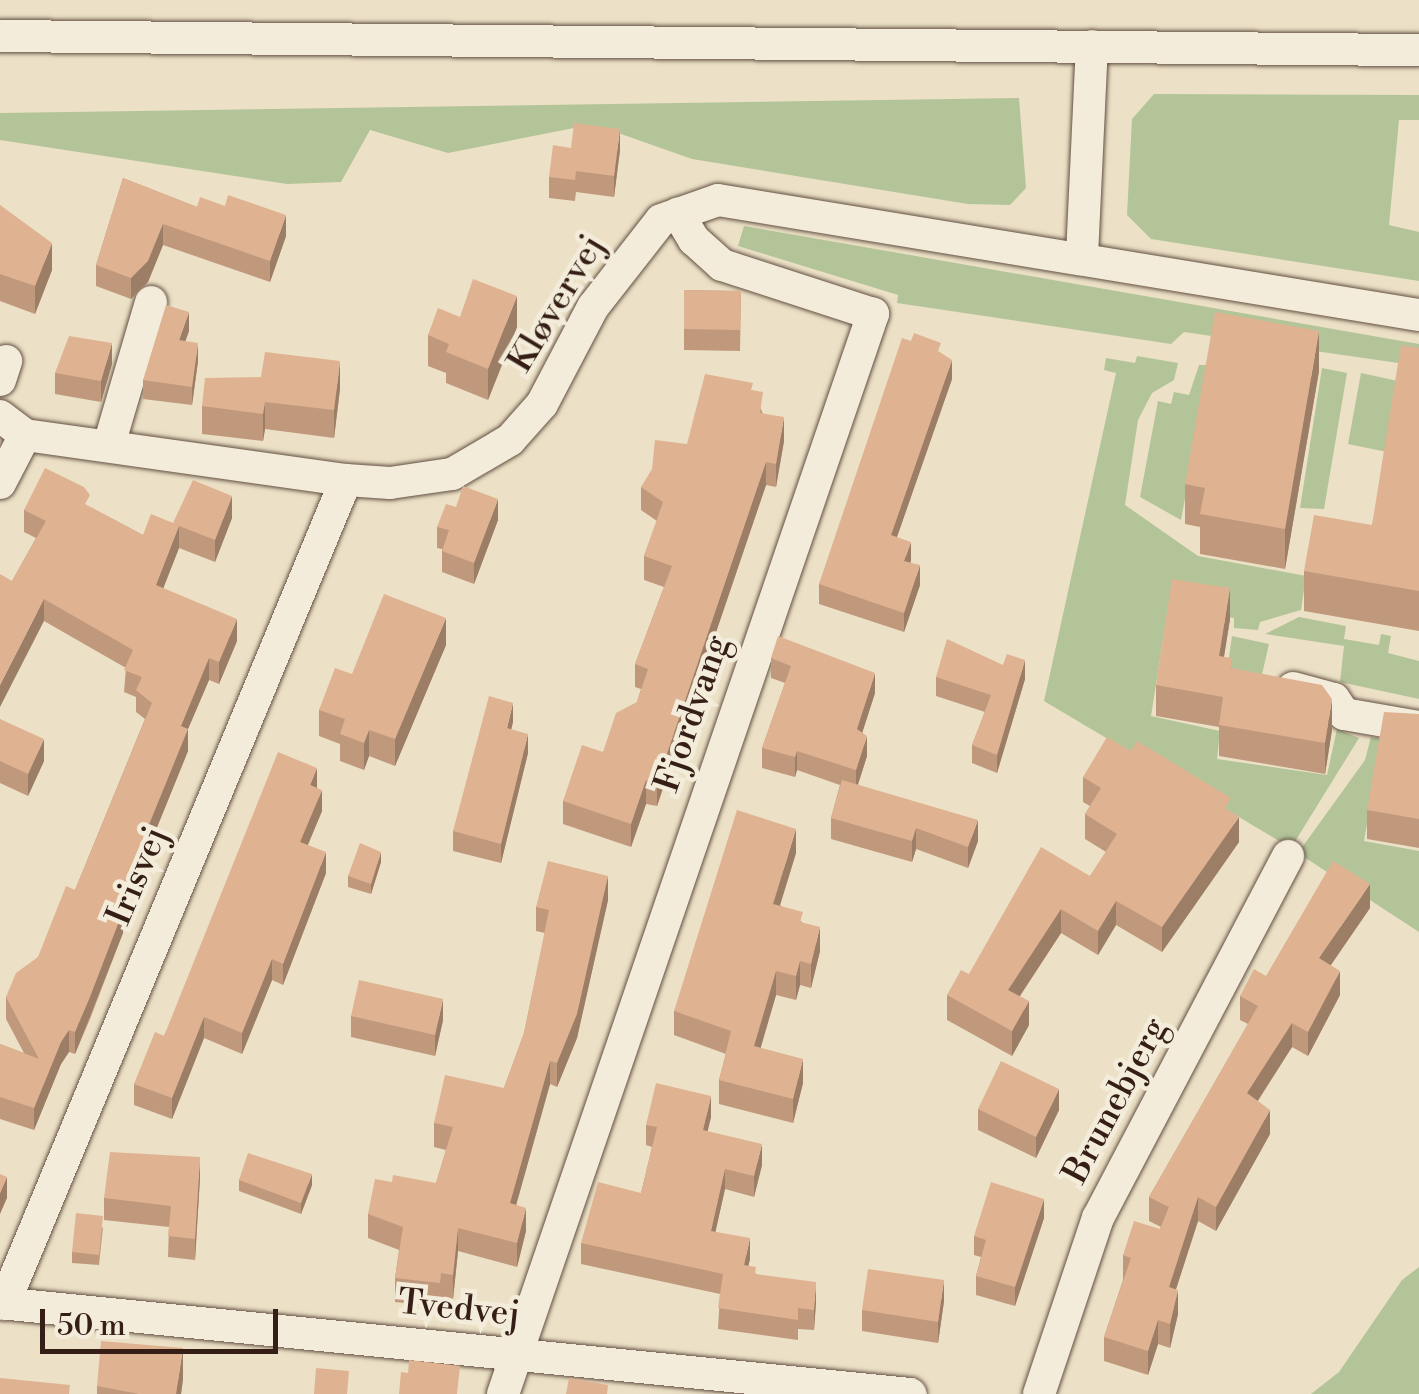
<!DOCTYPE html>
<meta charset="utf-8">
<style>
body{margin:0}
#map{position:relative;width:1419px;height:1394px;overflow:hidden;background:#ece1c6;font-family:"Libre Bodoni",serif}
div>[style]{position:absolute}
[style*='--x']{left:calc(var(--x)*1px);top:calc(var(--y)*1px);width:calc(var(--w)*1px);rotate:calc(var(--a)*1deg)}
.green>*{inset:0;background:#b3c499}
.roads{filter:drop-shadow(0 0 2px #634f42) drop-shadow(0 0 2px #634f42)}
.minor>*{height:32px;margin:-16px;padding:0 16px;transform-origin:16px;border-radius:16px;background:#f3ecda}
.wall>*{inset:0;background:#c0997d}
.shaded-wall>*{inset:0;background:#9c7d66}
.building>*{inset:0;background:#dfb291}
span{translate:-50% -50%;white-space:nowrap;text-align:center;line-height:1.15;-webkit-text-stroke:9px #f3ecda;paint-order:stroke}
.street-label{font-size:35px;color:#351e16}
.scale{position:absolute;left:40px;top:1309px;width:238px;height:45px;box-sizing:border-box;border:5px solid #351e16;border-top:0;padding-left:12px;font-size:30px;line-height:35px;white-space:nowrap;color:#351e16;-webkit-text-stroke:8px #f3ecda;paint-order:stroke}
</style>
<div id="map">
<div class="green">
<div style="clip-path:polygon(1154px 94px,1419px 95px,1419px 120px,1399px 120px,1389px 225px,1419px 232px,1419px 281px,1151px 239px,1127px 215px,1132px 119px)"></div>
<div style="clip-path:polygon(1019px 98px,1026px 188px,1010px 205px,968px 204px,692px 159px,621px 134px,574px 128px,448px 153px,370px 130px,341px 182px,287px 184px,0 140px,0 113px)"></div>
<div style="clip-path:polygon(744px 226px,1419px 344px,1419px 366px,1184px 332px,1171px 344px,897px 303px,898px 295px,738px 246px)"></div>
<div style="clip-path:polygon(1137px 356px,1178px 363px,1174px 380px,1152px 393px,1138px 420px,1125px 505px,1198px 556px,1306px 576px,1301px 610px,1260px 622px,1258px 630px,1234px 628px,1234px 618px,1168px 608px,1151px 716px,1220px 731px,1217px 759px,1327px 775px,1337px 729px,1359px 738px,1291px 848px,1044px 701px,1116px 373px,1104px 370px,1106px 358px,1135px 363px)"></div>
<div style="clip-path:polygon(1199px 365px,1210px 365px,1181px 520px,1140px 497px,1158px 401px,1171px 404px,1174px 392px,1189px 395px)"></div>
<div style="clip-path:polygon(1322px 368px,1347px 373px,1324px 509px,1300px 508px)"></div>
<div style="clip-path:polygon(1361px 373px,1398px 381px,1387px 452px,1348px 444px)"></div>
<div style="clip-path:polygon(1299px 617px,1346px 626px,1344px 639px,1379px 645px,1381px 634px,1391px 636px,1388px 653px,1419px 661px,1419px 699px,1340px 682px,1344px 646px,1265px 634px)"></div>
<div style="clip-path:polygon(1232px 636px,1269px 644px,1258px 692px,1225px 685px)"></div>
<div style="clip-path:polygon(1371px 737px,1382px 739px,1364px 841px,1419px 851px,1419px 932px,1298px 853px,1365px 760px)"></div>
<div style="clip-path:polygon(1419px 1267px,1419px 1394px,1311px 1394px,1339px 1372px,1402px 1280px)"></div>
</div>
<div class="roads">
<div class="minor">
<div style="--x:0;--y:36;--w:1419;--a:0.57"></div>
<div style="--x:1082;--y:256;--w:210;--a:-87.3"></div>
<div style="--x:0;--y:380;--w:20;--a:-72"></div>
<div style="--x:0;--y:416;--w:31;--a:37"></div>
<div style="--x:25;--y:435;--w:324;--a:8"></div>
<div style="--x:346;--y:480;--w:44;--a:3.9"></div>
<div style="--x:390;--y:483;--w:63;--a:-8.3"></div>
<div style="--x:452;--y:474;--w:67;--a:-30.4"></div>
<div style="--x:510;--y:440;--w:48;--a:-48.4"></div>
<div style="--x:542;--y:404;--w:110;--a:-62.3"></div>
<div style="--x:593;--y:307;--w:110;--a:-52"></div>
<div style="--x:661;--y:220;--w:60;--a:-19.3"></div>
<div style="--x:718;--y:200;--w:710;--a:9.32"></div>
<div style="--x:109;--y:445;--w:149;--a:-73.6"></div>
<div style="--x:0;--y:483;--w:54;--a:-62.5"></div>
<div style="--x:1293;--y:688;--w:42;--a:15"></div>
<div style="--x:1334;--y:699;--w:18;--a:56"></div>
<div style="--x:1344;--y:714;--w:76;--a:9.8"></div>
<div style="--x:0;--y:1303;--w:915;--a:5.71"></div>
<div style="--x:4;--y:1304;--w:892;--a:-67.46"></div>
<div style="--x:503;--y:1394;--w:1142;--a:-71.09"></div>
<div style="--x:873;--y:314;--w:159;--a:-162"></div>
<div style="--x:722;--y:265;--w:38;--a:-138"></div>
<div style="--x:694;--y:240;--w:31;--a:-121"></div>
<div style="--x:1039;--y:1394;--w:186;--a:-71.5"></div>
<div style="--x:1098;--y:1218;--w:409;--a:-62.3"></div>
</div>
</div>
<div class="wall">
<div style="clip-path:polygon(571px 148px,620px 150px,614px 197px,576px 192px,575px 201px,549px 198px,549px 177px)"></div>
<div style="clip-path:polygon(123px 178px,197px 207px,286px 236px,270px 282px,163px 245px,148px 282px,131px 299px,96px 286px,96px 265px)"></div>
<div style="clip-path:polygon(0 205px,52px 270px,35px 314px,0 301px)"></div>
<div style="clip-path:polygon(684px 290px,741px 291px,740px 351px,684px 350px)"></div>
<div style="clip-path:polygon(460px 317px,517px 327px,488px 400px,446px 383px,446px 373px,428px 366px,428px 335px)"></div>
<div style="clip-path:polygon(189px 331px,185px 341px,198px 361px,192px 405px,143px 399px,143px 380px)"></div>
<div style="clip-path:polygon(1419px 348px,1419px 631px,1304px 611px,1304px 571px,1372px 525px)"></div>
<div style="clip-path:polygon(941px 353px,952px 379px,897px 537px,920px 585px,904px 632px,819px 604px,819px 584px)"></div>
<div style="clip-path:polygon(112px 364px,101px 402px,55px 394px,55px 373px)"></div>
<div style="clip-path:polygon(1319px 371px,1285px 569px,1200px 554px,1200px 527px,1185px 524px,1185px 484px)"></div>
<div style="clip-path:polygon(261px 377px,340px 389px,334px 438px,265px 429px,263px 441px,202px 434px,202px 406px)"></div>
<div style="clip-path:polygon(753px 390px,763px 414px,784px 441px,776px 487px,766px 485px,657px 806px,646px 804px,631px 847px,563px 824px,563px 801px,603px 752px,637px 702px,641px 689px,635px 687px,635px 664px,664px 587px,644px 580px,644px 556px,657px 521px,641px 510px,641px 487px,687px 444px)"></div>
<div style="clip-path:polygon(90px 507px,143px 535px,173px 523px,232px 518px,215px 562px,179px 548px,163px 588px,237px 641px,219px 684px,209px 680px,188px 729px,188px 751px,123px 911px,123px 933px,90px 1019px,75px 1054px,69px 1052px,61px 1064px,34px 1130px,0 1119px,0 1044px,24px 1053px,6px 1019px,6px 997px,38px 957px,75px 890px,145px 719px,136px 712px,136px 697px,124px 692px,126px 668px,44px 621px,12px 581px,36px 538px,24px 532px,24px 510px)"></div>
<div style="clip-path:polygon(498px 520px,474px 584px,442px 572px,442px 549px,437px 548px,437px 527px)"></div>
<div style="clip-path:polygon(1230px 619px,1224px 657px,1232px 668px,1332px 730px,1325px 774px,1219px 756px,1219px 727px,1156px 716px,1156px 685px)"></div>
<div style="clip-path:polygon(446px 645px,395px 766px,369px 756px,364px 770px,340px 761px,340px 744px,319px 736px,319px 710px,352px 674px)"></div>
<div style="clip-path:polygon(771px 658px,875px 693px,862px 733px,867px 756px,858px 785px,978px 841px,968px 868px,916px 849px,912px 862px,831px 839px,831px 818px,840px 785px,797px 770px,795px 777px,762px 768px,762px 748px,785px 683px,771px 678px)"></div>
<div style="clip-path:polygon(1003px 665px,1025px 679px,997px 773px,972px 763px,972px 745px,985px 712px,936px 696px,936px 677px)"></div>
<div style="clip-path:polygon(1419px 714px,1419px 848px,1367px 839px,1367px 810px)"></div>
<div style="clip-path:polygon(0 719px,44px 761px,28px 796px,0 783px)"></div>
<div style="clip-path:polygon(513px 722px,511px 729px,528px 753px,501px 863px,453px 851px,453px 831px)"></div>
<div style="clip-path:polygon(1083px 777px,1231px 812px,1239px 842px,1162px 952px,1116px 925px,1098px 955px,1061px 933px,1020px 996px,1029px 1025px,1012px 1056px,947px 1020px,947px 995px,969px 974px,1090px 876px,1106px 852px,1085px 839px,1085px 814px,1090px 806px,1083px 802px)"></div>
<div style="clip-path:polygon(317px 788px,322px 811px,308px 845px,326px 873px,283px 985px,272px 980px,242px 1054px,204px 1038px,172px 1119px,134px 1105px,134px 1084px)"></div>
<div style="clip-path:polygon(796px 853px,780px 905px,803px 923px,820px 951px,811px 988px,800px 985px,796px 1000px,776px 995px,760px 1048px,803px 1083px,793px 1123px,719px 1104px,719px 1080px,726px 1054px,674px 1035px,674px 1011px)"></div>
<div style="clip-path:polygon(381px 862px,371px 894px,348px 887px,348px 876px)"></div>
<div style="clip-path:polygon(608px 900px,577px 1038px,557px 1087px,550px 1084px,516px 1205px,526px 1231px,517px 1267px,458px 1251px,453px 1299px,441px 1297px,440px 1307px,395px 1302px,395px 1278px,399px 1250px,368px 1238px,368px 1214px,392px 1182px,436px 1183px,446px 1150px,434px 1147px,434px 1123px,504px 1088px,524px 1033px,545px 933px,536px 931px,536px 907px)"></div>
<div style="clip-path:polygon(1370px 908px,1331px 965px,1340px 995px,1308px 1056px,1292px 1047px,1258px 1101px,1270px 1134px,1216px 1231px,1198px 1221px,1176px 1289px,1178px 1314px,1170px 1348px,1158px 1344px,1148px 1375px,1104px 1361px,1104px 1337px,1123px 1280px,1123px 1255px,1160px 1229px,1161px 1227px,1149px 1221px,1149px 1197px,1248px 1024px,1240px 1020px,1240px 996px,1266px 976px)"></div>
<div style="clip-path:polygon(351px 1016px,443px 1020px,435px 1056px,351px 1037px)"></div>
<div style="clip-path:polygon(978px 1109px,1059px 1110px,1036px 1158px,978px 1130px)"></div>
<div style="clip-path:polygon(711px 1117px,707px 1131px,762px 1165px,754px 1197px,725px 1189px,715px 1232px,750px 1259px,748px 1266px,756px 1274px,816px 1302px,814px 1330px,798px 1329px,798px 1340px,718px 1329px,720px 1294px,581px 1264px,581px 1243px,641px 1193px,652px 1147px,646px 1145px,646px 1125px)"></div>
<div style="clip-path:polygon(200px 1178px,195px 1260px,168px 1257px,169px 1227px,104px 1220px,104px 1198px)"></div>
<div style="clip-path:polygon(239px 1180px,312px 1185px,301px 1214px,239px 1191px)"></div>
<div style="clip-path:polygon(1044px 1218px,1015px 1306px,976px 1295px,976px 1276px,981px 1257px,974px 1255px,974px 1236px)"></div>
<div style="clip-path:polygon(103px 1227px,99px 1265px,72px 1263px,72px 1252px)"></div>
<div style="clip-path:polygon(944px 1301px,938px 1343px,862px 1331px,862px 1310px)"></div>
<div style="clip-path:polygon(183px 1379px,181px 1394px,97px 1394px,97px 1386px)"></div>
</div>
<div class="shaded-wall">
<div style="clip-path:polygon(620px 129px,620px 150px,614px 197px,614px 176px)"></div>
<div style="clip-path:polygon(286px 215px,286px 236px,270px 282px,270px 261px)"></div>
<div style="clip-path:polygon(163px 224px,163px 245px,148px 282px,131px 299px,131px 278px)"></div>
<div style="clip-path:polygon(52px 243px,52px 270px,35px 314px,35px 286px)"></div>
<div style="clip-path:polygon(517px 296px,517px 327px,488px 400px,488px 369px)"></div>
<div style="clip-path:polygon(189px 312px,189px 331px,179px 359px,179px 340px)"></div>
<div style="clip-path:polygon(1319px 331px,1319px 371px,1285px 569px,1285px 529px)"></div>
<div style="clip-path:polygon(112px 343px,112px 364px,101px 402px,101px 381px)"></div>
<div style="clip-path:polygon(198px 343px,198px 361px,192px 405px,192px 387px)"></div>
<div style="clip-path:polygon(952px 360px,952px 379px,891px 554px,891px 535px)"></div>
<div style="clip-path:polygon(340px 361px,340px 389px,334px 438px,334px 410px)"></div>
<div style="clip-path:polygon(265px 402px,265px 429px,263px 441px,263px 414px)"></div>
<div style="clip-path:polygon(784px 417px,784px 441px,776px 487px,776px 464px)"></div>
<div style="clip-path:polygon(766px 462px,766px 485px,657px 806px,657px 783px)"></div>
<div style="clip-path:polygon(232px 496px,232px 518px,215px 562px,215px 540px)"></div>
<div style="clip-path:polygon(498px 499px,498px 520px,474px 584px,474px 563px)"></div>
<div style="clip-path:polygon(179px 526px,179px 548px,156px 607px,156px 585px)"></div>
<div style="clip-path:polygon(911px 542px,911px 561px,904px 580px,904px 561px)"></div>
<div style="clip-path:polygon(920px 565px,920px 585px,904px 632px,904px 613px)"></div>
<div style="clip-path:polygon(1230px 588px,1230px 619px,1219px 687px,1219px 656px)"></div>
<div style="clip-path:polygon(44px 599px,44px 621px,0 707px,0 685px)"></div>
<div style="clip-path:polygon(446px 618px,446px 645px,395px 766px,395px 739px)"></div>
<div style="clip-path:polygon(237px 619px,237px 641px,219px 684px,219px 662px)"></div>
<div style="clip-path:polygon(209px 658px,209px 680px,188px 729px,188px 751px,123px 911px,123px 933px,75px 1054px,75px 1032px,115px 908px,181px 726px)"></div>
<div style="clip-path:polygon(1025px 660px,1025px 679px,997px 773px,997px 755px)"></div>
<div style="clip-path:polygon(875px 673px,875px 693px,857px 749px,857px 729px)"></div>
<div style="clip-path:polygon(1332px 699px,1332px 730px,1325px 774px,1325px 743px)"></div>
<div style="clip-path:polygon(513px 703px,513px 722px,507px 747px,507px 728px)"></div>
<div style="clip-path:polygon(369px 730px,369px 756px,364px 770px,364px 743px)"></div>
<div style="clip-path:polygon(528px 734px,528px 753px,501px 863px,501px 844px)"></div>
<div style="clip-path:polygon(867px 736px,867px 756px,856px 790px,856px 770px)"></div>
<div style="clip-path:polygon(44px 739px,44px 761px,28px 796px,28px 774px)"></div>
<div style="clip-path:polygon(797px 751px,797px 770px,795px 777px,795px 757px)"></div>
<div style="clip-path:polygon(317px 768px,317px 789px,310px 785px)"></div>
<div style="clip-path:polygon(646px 780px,646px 804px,631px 847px,631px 824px)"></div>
<div style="clip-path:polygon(322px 790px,322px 811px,300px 863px,300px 842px)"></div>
<div style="clip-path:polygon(1239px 817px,1239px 842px,1162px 952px,1162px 927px)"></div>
<div style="clip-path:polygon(978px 820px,978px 841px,968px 868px,968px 847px)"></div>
<div style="clip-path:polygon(916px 828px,916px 849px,912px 862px,912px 841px)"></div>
<div style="clip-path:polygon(796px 829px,796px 853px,773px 928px,773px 904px)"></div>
<div style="clip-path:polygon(326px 852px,326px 873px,283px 985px,283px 964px)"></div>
<div style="clip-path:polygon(381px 852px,381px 862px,371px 894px,371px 884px)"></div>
<div style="clip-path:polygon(608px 876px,608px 900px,577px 1038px,557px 1087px,557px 1063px)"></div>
<div style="clip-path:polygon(1370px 884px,1370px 908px,1319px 982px,1319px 958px)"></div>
<div style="clip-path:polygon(1116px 901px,1116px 925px,1098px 955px,1098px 931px)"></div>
<div style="clip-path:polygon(1061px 909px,1061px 933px,1008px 1014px,1008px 990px)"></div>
<div style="clip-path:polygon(820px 927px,820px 951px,811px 988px,811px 964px)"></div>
<div style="clip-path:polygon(272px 959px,272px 980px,242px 1054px,242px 1033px)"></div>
<div style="clip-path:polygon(800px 961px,800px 985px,796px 1000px,796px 976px)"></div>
<div style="clip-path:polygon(776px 971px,776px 995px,754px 1071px,754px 1046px)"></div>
<div style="clip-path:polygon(1340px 971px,1340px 995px,1308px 1056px,1308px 1032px)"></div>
<div style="clip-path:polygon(443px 999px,443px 1020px,435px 1056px,435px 1035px)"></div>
<div style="clip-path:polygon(1029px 1001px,1029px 1025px,1012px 1056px,1012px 1031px)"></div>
<div style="clip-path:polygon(204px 1017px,204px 1038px,172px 1119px,172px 1098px)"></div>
<div style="clip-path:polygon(1292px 1023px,1292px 1047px,1247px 1117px,1247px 1093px)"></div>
<div style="clip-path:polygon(69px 1030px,69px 1052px,61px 1064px,34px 1130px,34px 1108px,61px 1042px)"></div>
<div style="clip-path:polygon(803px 1059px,803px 1083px,793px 1123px,793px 1099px)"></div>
<div style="clip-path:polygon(550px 1061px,550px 1084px,510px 1227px,510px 1203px)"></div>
<div style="clip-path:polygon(1059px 1089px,1059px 1110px,1036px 1158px,1036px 1137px)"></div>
<div style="clip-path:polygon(711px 1096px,711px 1117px,703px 1151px,703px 1130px)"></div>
<div style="clip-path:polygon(1270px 1110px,1270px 1134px,1216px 1231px,1216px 1207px)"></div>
<div style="clip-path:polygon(762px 1144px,762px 1165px,754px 1197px,754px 1176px)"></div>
<div style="clip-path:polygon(200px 1157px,200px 1178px,195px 1260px,195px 1239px)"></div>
<div style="clip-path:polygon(725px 1169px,725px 1189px,711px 1252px,711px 1231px)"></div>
<div style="clip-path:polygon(312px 1174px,312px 1185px,301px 1214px,301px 1203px)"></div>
<div style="clip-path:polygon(7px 1177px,7px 1198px,0 1214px,0 1193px)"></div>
<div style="clip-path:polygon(1198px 1197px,1198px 1221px,1169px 1311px,1169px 1287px)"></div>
<div style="clip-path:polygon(1044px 1199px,1044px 1218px,1015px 1306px,1015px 1287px)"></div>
<div style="clip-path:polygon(526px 1208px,526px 1231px,517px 1267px,517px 1243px)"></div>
<div style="clip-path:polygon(458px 1228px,458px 1251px,453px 1299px,453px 1275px)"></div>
<div style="clip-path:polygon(750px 1238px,750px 1259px,744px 1285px,744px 1265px)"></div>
<div style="clip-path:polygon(944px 1280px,944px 1301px,938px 1343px,938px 1322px)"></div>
<div style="clip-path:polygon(816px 1282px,816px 1302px,814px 1330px,814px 1310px)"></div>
<div style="clip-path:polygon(1178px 1290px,1178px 1314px,1170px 1348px,1170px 1324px)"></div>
<div style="clip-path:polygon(1158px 1320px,1158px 1344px,1148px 1375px,1148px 1351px)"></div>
<div style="clip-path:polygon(183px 1348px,183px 1379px,181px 1394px,176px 1394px)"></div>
</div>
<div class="building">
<div style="clip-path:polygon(574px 123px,620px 129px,614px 176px,576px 171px,575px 180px,549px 177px,553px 145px,571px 148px)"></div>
<div style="clip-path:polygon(123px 178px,197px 207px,200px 197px,225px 206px,228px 195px,286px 215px,270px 261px,163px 224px,148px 261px,131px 278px,96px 265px)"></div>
<div style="clip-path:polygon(0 205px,52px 243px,35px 286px,0 274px)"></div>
<div style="clip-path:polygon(473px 279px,517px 296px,488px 369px,446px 352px,449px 344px,428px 335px,438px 308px,460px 317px)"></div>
<div style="clip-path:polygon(684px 290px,741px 291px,740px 330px,684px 329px)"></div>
<div style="clip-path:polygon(166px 305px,189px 312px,179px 340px,198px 343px,192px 387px,143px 380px)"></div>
<div style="clip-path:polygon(1215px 312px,1319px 331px,1285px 529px,1200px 514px,1205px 488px,1185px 484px)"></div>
<div style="clip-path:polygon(914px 333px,941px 343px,938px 351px,952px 360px,891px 535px,911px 542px,904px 561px,920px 565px,904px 613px,819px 584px,902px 338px,911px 341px)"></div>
<div style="clip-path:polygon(69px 336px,112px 343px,101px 381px,55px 373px)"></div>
<div style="clip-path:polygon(1401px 345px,1419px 348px,1419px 591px,1304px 571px,1314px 515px,1372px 525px)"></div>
<div style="clip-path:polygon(265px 352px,340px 361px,334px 410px,265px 402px,263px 414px,202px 406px,205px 378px,261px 377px)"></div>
<div style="clip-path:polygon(705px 374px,753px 383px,751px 390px,763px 392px,760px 413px,784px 417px,776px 464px,766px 462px,657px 783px,646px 780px,631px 824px,563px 801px,582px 745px,603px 752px,616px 713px,637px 702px,648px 669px,635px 664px,672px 566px,644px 556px,663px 502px,641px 487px,652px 469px,655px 440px,687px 444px)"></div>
<div style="clip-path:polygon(45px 468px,84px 487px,90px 495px,85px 504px,143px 535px,151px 514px,173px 523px,193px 480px,232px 496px,215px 540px,179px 526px,156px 585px,237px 619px,219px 662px,209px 658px,181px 726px,188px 729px,115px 908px,123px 911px,90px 997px,75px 1032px,69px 1030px,61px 1042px,34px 1108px,0 1097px,0 1044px,39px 1059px,6px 997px,16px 973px,38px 957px,66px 886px,75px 890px,152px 703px,136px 690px,142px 677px,124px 670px,133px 650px,44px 599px,0 685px,0 574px,12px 581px,46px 521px,24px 510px)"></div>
<div style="clip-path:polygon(463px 486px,498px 499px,474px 563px,442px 551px,449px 530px,437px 527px,446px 504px,456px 507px)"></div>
<div style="clip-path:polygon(1172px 579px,1230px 588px,1219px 656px,1232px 658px,1231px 668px,1322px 685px,1332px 699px,1325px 743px,1219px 725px,1223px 697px,1156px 685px)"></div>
<div style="clip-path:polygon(384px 594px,446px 618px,395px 739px,369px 730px,364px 743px,340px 734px,345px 719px,319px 710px,335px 668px,352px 674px)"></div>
<div style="clip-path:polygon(778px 636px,875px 673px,857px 729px,867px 736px,856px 770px,797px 751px,795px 757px,762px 748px,791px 666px,771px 658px)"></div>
<div style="clip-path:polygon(947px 639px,1003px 665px,1007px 654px,1025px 660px,997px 755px,972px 745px,991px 695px,936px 677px)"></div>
<div style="clip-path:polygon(489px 696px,513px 703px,507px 728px,528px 734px,501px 844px,453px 831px)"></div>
<div style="clip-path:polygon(1384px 712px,1419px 714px,1419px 819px,1367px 810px)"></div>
<div style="clip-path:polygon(0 719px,44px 739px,28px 774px,0 761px)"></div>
<div style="clip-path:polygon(1107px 737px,1131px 751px,1137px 741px,1231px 798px,1225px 808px,1239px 817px,1162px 927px,1116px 901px,1098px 931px,1061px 909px,1008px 990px,1029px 1001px,1012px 1031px,947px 995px,961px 970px,969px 974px,1041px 847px,1090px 876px,1117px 834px,1085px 814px,1101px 788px,1083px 777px)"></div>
<div style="clip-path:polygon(278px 752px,317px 768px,310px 785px,322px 790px,300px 842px,326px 852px,283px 964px,272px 959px,242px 1033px,204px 1017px,172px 1098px,134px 1084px,155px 1032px,164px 1036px)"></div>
<div style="clip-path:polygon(842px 780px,978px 820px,968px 847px,916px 828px,912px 841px,831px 818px)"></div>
<div style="clip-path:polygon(737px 810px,796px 829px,773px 904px,803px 912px,800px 922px,820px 927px,811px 964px,800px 961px,796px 976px,776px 971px,754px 1046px,803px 1059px,793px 1099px,719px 1080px,731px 1031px,674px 1011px)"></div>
<div style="clip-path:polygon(360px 843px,381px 852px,371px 884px,348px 876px)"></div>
<div style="clip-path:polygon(548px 861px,608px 876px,577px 1014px,557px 1063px,550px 1061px,510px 1203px,526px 1208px,517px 1243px,458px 1228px,453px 1275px,441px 1273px,440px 1283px,395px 1278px,403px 1227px,368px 1214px,375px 1179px,392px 1182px,393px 1175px,436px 1183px,453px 1127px,434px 1123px,445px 1075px,504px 1088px,524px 1033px,549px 910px,536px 907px)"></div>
<div style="clip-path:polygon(1333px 861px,1370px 884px,1319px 958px,1340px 971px,1308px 1032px,1292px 1023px,1247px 1093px,1270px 1110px,1216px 1207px,1198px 1197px,1169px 1287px,1178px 1290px,1170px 1324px,1158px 1320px,1148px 1351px,1104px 1337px,1131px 1258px,1123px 1255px,1134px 1221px,1160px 1229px,1169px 1207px,1149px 1197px,1258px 1006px,1240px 996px,1254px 969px,1266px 976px)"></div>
<div style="clip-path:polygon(359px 980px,443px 999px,435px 1035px,351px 1016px)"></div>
<div style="clip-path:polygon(1001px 1061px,1059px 1089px,1036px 1137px,978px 1109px)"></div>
<div style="clip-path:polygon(656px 1083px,711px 1096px,703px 1130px,762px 1144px,754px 1176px,725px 1169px,711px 1231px,750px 1238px,744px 1265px,756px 1267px,755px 1274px,816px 1282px,814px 1310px,798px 1308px,798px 1320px,718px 1308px,723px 1274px,581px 1243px,598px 1182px,641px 1193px,657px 1127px,646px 1125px)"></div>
<div style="clip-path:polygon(110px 1152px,200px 1157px,195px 1239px,168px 1236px,171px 1206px,104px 1198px)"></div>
<div style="clip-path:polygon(248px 1153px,312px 1174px,301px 1203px,239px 1180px)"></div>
<div style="clip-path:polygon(0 1174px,7px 1177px,0 1193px)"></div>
<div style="clip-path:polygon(991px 1182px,1044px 1199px,1015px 1287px,976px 1276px,986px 1240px,974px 1236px)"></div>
<div style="clip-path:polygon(76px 1213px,103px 1216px,99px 1255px,72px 1252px)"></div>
<div style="clip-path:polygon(868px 1269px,944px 1280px,938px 1322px,862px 1310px)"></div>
<div style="clip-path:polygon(101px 1341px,183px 1348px,176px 1394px,139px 1394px,97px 1386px)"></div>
<div style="clip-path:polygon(409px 1360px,460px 1366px,457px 1394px,399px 1394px,401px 1372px,408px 1373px)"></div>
<div style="clip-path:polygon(316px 1368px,349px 1371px,347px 1394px,314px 1394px)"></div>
<div style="clip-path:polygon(0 1378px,70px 1385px,69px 1394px,0 1394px)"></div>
<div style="clip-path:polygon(569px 1378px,608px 1385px,607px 1394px,566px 1394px)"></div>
</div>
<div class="street-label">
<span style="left:557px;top:304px;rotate:-59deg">Kløvervej</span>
<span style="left:693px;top:714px;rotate:-71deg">Fjordvang</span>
<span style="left:138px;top:876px;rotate:-67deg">Irisvej</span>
<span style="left:1116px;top:1101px;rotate:-62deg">Brunebjerg</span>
<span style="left:459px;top:1309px;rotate:6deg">Tvedvej</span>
</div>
<div class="scale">50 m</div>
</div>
